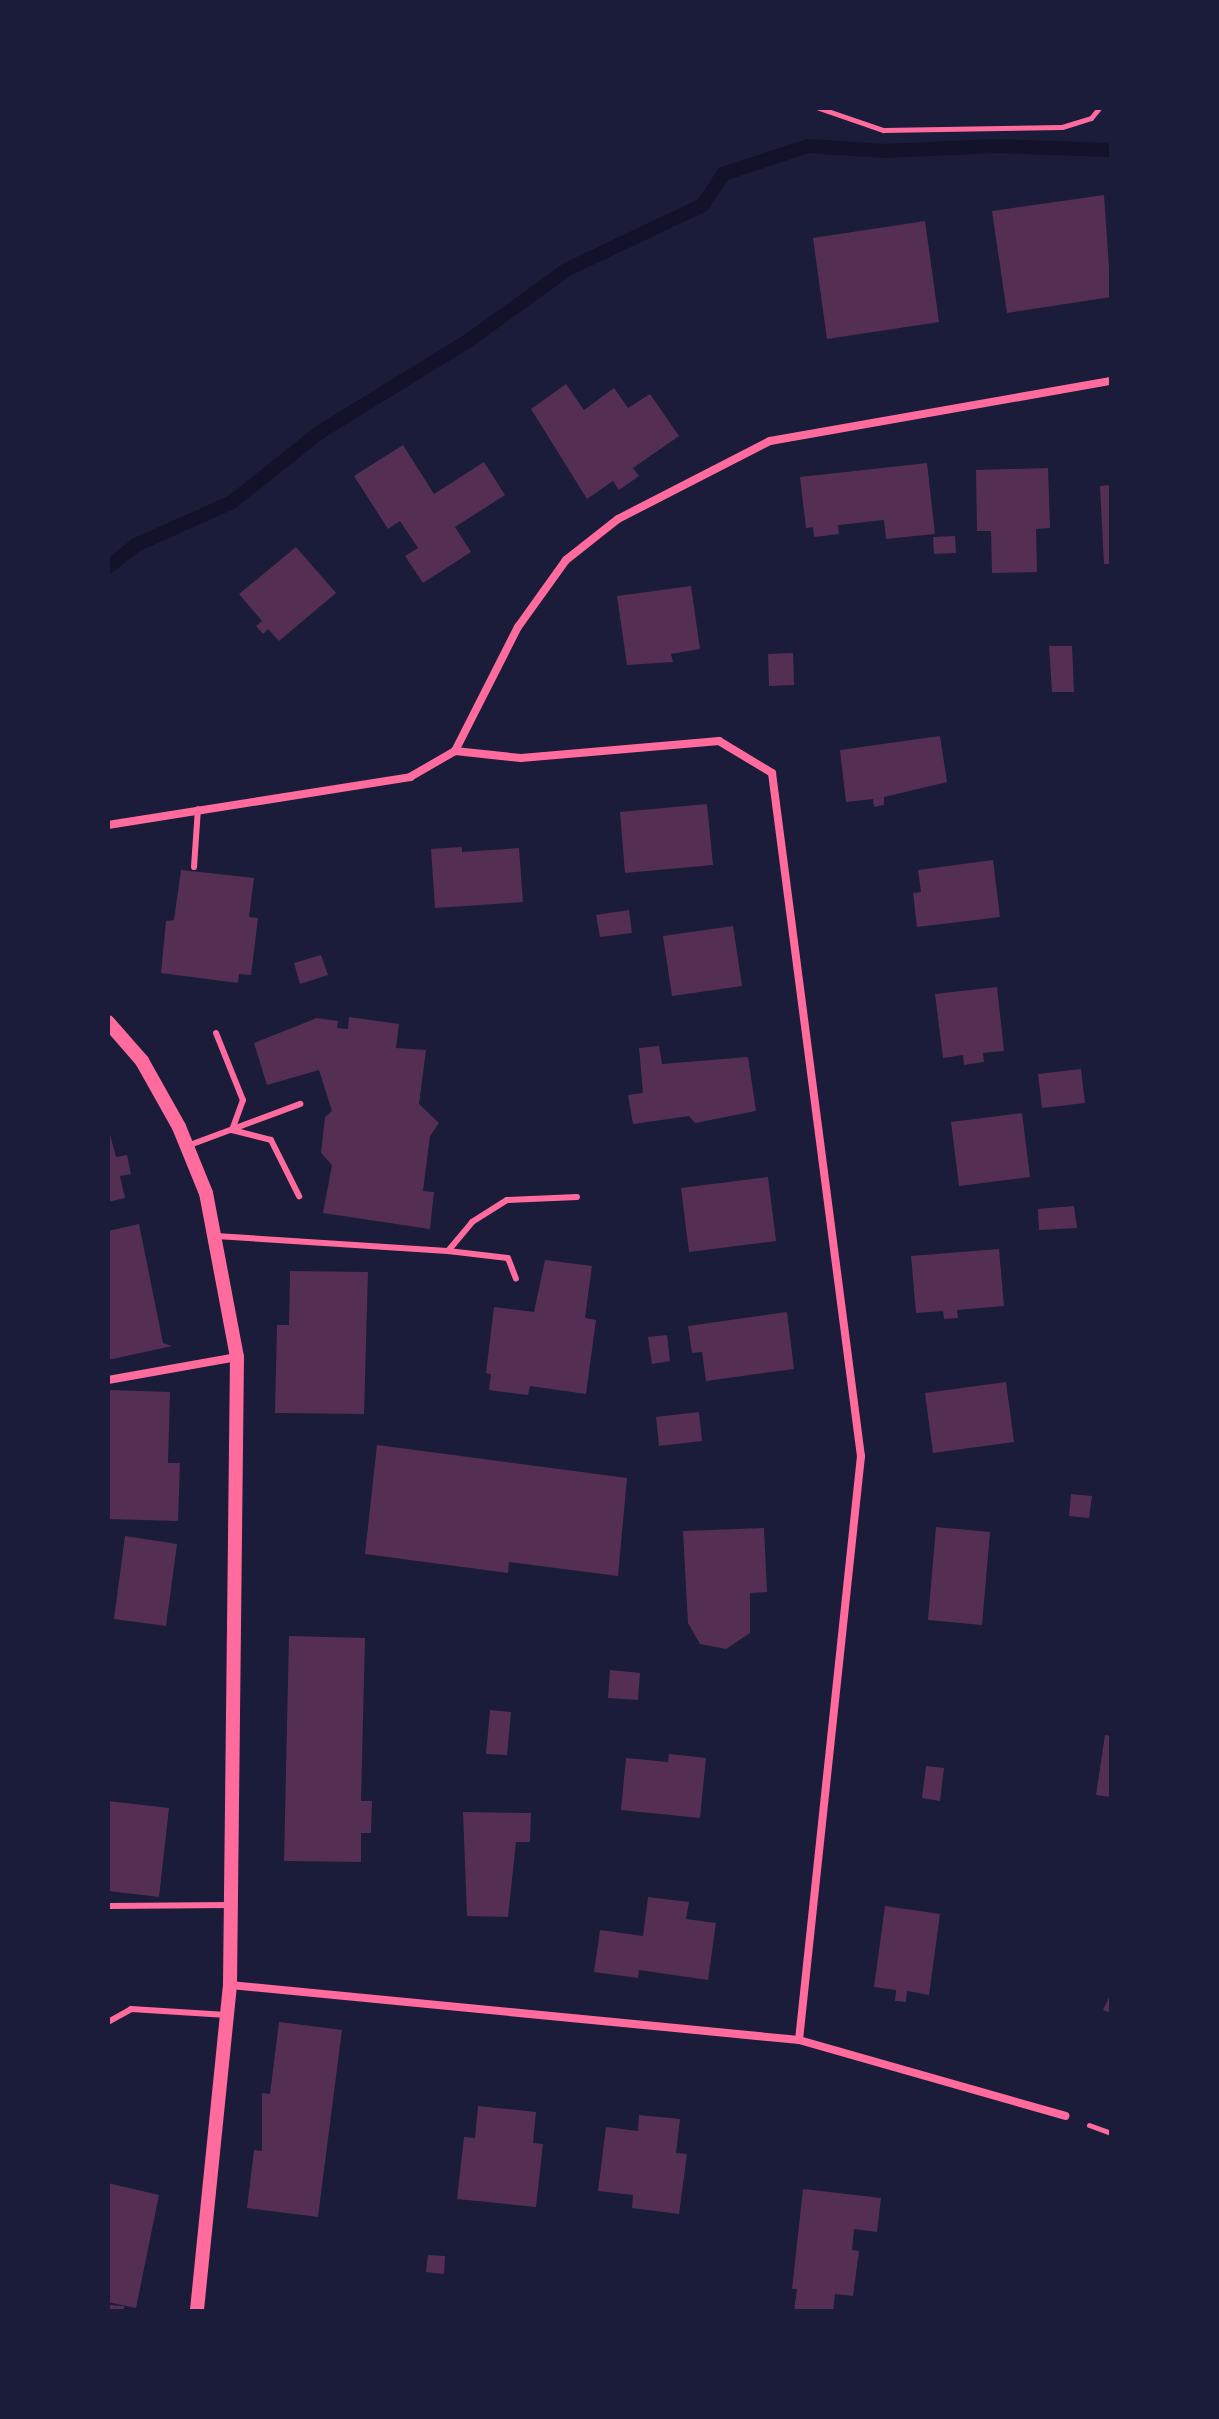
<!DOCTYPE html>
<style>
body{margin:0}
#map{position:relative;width:1219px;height:2419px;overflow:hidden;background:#1b1b3a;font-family:Mulish,sans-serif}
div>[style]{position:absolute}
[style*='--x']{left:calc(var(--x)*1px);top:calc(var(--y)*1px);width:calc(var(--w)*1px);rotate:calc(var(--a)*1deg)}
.stream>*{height:14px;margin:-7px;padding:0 7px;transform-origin:7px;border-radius:7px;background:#12122b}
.building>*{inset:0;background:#542f53}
.path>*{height:5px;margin:-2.5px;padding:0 2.5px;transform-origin:2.5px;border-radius:2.5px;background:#ff6b9d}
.service>*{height:6px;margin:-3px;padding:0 3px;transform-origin:3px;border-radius:3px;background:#ff6b9d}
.minor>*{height:8px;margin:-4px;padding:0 4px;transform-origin:4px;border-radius:4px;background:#ff6b9d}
.tertiary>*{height:14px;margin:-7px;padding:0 7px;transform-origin:7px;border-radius:7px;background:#ff6b9d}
span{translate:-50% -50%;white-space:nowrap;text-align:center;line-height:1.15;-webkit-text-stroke:7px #1b1b3a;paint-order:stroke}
.frame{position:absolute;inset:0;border:110px solid #1b1b3a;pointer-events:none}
</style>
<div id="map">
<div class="stream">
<div style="--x:108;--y:567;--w:36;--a:-38"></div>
<div style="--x:136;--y:545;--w:105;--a:-24.1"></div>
<div style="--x:232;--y:502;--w:112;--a:-38.5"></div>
<div style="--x:320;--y:432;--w:174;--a:-31.6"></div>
<div style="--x:468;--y:341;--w:123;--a:-35.8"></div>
<div style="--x:568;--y:269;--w:149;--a:-25.4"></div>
<div style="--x:703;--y:205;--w:37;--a:-57"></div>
<div style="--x:723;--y:174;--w:89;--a:-18.2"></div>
<div style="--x:808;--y:146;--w:77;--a:3.7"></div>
<div style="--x:885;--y:151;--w:112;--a:-2.6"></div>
<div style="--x:997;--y:146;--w:114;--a:2"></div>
</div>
<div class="building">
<div style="clip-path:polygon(1104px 195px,1111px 297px,1007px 313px,992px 211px)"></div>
<div style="clip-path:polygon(925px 221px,939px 322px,827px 339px,813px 238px)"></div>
<div style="clip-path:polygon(566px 384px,584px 410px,614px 388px,628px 408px,650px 394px,679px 436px,633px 468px,639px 476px,619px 490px,613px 481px,587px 499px,531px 409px)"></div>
<div style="clip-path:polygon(403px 445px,434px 494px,484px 462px,505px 495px,455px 527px,471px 552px,423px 583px,405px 556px,418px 548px,400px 521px,388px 529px,354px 476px)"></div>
<div style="clip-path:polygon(927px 463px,935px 534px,886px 539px,884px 520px,838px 525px,839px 534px,814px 537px,813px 527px,806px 528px,800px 477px)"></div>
<div style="clip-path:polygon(1048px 468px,1050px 528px,1036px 529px,1037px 572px,992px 573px,991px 531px,977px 531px,976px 470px)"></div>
<div style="clip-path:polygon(1111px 485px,1111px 564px,1104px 564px,1100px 486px)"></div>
<div style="clip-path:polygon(955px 536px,956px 553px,934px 554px,933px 537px)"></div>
<div style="clip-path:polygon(296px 547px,336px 593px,279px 641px,268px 629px,263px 634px,256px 626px,262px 621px,239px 594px)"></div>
<div style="clip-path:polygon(691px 586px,700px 649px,671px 654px,673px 662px,627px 665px,617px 596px)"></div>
<div style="clip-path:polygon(1049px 646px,1072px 646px,1074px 692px,1052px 692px)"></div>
<div style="clip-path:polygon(793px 653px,794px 685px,769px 686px,768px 654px)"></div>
<div style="clip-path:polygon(940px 736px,947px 782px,884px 797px,884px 805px,874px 807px,873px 799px,846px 802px,840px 750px)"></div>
<div style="clip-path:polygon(707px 804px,713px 865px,625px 873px,620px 812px)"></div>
<div style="clip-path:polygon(462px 847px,462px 852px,519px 848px,523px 902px,435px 908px,431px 849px)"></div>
<div style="clip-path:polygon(993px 860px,1000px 917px,917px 927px,913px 893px,921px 892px,918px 870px)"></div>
<div style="clip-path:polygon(181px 870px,254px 878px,249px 917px,258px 918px,251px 975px,239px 974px,238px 983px,161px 973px,166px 921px,174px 920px)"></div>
<div style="clip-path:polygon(629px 910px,632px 933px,600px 937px,596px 915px)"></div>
<div style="clip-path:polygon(733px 926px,742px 986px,672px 996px,663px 936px)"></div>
<div style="clip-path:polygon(321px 955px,328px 975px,300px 984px,294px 963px)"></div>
<div style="clip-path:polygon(997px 987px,1004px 1051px,983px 1053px,984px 1062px,964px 1065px,963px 1055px,943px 1058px,935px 994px)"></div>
<div style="clip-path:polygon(349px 1017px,399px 1024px,396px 1048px,426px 1050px,419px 1104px,439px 1123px,430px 1136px,423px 1191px,434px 1192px,430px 1229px,323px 1213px,332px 1165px,321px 1153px,325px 1117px,332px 1111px,319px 1070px,267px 1085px,254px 1043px,317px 1018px,338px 1021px,337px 1028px,348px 1029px)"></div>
<div style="clip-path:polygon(659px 1046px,662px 1064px,748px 1057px,756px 1111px,695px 1123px,689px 1116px,633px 1124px,628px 1095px,643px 1093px,639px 1048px)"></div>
<div style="clip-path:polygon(1081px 1069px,1085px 1103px,1042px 1108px,1038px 1074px)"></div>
<div style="clip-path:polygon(1022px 1113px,1030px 1177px,959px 1186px,951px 1122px)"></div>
<div style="clip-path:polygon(108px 1127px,116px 1157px,127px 1155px,131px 1174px,120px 1176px,125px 1198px,108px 1202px)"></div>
<div style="clip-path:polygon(768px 1177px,776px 1241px,689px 1252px,681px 1188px)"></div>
<div style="clip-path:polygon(1074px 1206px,1077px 1228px,1039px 1230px,1038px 1209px)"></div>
<div style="clip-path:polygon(139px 1224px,163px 1343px,172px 1346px,108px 1360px,108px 1231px)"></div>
<div style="clip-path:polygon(999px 1249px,1004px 1306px,957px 1310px,958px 1318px,944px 1319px,943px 1311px,916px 1313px,911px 1256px)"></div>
<div style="clip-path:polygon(545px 1260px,592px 1266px,585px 1318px,596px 1320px,586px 1394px,530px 1386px,528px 1395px,489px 1390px,491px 1374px,486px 1373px,494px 1307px,534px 1312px)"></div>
<div style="clip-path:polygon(290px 1271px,368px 1272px,364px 1414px,275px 1413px,277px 1325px,289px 1325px)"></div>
<div style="clip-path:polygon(787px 1312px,794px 1369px,706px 1381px,702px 1352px,692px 1353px,688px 1326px)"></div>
<div style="clip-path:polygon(667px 1335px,670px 1361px,652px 1364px,648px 1337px)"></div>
<div style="clip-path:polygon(1006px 1382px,1014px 1442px,933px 1453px,925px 1393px)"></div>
<div style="clip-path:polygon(108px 1390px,170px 1392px,168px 1463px,180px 1463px,178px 1521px,108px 1519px)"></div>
<div style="clip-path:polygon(699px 1412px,702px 1441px,659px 1446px,656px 1417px)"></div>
<div style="clip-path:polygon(377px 1445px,627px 1478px,618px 1576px,509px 1562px,508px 1573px,365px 1554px)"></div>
<div style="clip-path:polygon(1071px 1494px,1092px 1496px,1089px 1518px,1069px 1516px)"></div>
<div style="clip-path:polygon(936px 1527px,990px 1532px,982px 1625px,928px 1620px)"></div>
<div style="clip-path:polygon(764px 1528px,767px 1592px,750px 1593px,750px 1633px,726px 1649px,700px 1644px,688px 1623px,683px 1531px)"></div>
<div style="clip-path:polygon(125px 1536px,177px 1544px,166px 1626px,114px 1619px)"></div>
<div style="clip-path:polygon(289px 1636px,365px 1638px,361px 1801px,372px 1801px,371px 1833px,361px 1833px,361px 1862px,284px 1861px)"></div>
<div style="clip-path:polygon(610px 1670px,640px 1673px,638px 1700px,608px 1698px)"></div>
<div style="clip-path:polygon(490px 1710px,511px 1712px,507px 1755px,486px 1754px)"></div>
<div style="clip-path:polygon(1105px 1735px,1111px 1736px,1111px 1797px,1096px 1795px)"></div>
<div style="clip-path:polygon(669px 1754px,706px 1758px,700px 1818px,621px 1810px,626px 1758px,668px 1762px)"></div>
<div style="clip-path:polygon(926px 1766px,944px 1768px,940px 1801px,922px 1798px)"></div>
<div style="clip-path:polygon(108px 1801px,169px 1808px,159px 1897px,108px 1891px)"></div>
<div style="clip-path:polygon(463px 1812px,531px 1813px,530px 1842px,516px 1842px,508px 1917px,467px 1916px)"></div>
<div style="clip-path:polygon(648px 1897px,689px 1902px,686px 1919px,716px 1923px,708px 1980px,639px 1970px,638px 1978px,594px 1972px,600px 1930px,643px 1936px)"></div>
<div style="clip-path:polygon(885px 1906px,940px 1914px,929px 1995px,907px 1991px,906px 2002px,895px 2001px,896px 1990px,874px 1987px)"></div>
<div style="clip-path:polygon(1111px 1993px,1111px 2013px,1103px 2010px)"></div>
<div style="clip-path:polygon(279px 2022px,342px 2030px,318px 2217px,247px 2208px,254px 2150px,262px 2151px,262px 2093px,270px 2094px)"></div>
<div style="clip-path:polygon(478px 2106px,536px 2112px,533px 2143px,543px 2144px,536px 2207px,457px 2199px,464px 2137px,475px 2138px)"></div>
<div style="clip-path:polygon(639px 2115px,680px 2119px,676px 2153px,687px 2154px,679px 2214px,632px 2208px,633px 2195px,598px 2191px,606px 2127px,638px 2131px)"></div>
<div style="clip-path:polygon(108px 2183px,159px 2195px,136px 2308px,108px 2302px)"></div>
<div style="clip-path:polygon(803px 2189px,881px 2198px,877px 2232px,854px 2229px,852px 2250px,859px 2251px,853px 2296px,835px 2294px,833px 2311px,794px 2311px,797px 2289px,792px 2289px)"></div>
<div style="clip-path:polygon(428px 2255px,445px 2256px,444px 2274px,426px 2272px)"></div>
<div style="clip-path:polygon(108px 2305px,124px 2306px,124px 2311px,108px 2311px)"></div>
</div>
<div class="path">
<div style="--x:819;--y:108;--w:68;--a:19"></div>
<div style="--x:883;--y:130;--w:179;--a:-1"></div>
<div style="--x:1062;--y:127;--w:30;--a:-17"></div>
<div style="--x:1091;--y:118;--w:13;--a:-51"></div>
<div style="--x:1089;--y:2125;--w:23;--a:20"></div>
</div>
<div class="service">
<div style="--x:194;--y:867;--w:58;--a:-86.1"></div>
<div style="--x:216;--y:1033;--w:72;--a:68.1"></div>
<div style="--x:243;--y:1100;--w:32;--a:110"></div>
<div style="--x:232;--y:1130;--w:40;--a:14.4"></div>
<div style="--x:271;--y:1140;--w:63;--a:63.4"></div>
<div style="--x:187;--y:1146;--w:121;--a:-20.4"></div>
<div style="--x:216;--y:1236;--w:232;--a:3.7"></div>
<div style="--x:448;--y:1251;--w:38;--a:-50"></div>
<div style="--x:472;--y:1222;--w:41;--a:-32.2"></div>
<div style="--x:507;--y:1200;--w:70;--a:-2.5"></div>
<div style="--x:448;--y:1251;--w:60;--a:6.7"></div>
<div style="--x:508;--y:1258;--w:22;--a:69"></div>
<div style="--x:108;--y:1906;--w:122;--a:-0.5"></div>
<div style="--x:108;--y:2022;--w:26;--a:-29"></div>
<div style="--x:131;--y:2009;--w:96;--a:3.6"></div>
</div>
<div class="minor">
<div style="--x:455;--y:751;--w:139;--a:-63.1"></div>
<div style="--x:518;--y:627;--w:82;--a:-54.4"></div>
<div style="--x:566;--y:560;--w:66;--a:-38.3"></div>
<div style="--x:618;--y:519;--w:171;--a:-27.2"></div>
<div style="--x:770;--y:441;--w:346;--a:-10"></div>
<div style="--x:108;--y:825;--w:306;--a:-9"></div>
<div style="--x:410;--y:777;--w:52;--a:-30"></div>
<div style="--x:455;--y:751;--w:66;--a:6.1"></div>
<div style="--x:521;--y:758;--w:199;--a:-4.9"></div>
<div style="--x:719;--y:741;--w:62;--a:31.1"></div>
<div style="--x:772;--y:773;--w:689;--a:82.58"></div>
<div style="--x:861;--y:1456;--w:587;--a:96.06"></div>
<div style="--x:108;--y:1380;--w:131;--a:-10.1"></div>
<div style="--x:230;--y:1985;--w:572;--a:5.52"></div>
<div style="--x:799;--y:2040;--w:277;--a:15.9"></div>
</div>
<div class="tertiary">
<div style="--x:108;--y:1022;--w:52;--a:48.9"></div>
<div style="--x:142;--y:1061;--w:76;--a:60.7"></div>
<div style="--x:179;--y:1127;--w:71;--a:67.8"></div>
<div style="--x:206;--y:1193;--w:167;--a:79.3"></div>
<div style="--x:237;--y:1357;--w:628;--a:90.64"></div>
<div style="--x:230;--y:1985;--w:328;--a:95.8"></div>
</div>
<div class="frame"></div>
</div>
